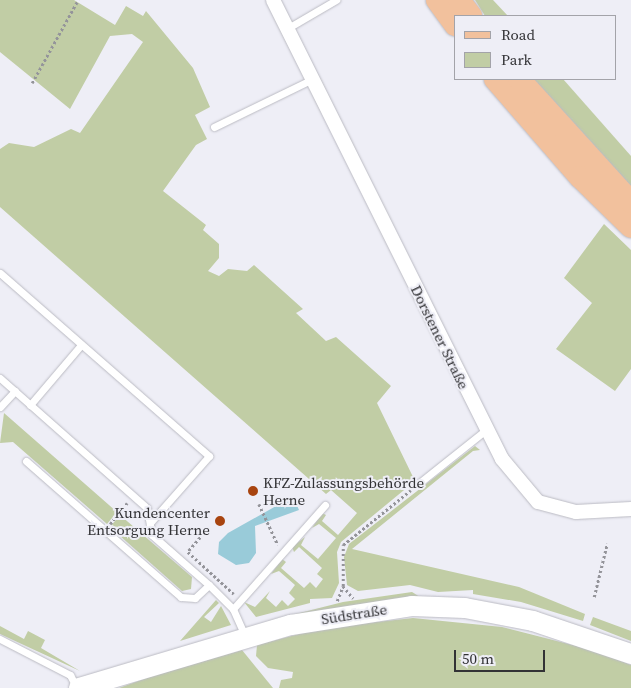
<!DOCTYPE html>
<meta charset="utf-8">
<style>
body{margin:0}
#map{position:relative;width:631px;height:688px;overflow:hidden;background:#eeeef6;font-family:"Source Serif 4",serif}
div>[style]{position:absolute}
[style*='--x']{left:calc(var(--x)*1px);top:calc(var(--y)*1px);width:calc(var(--w)*1px);rotate:calc(var(--a)*1deg)}
.green>*{inset:0;background:#c1cda5}
.water>*{inset:0;background:#99cbd9}
.path>*{height:2.5px;margin-top:-1.25px;transform-origin:0;background:repeating-linear-gradient(90deg,#94949a 0 2.5px,transparent 0 5px)}
.roads{filter:drop-shadow(0 0 1px #bbbbc3) drop-shadow(0 0 1px #bbbbc3)}
.lane>*{height:7px;margin:-3.5px;padding:0 3.5px;transform-origin:3.5px;border-radius:3.5px;background:#fff}
.street>*{height:14px;margin:-7px;padding:0 7px;transform-origin:7px;border-radius:7px;background:#fff}
.secondary>*{height:20px;margin:-10px;padding:0 10px;transform-origin:10px;border-radius:10px;background:#fff}
.primary>*{height:22px;margin:-11px;padding:0 11px;transform-origin:11px;border-radius:11px;background:#f2c19d}
.dots>*{width:14px;height:14px;translate:-50% -50%;box-sizing:border-box;border:2px solid #eeeef6;border-radius:50%}
span{translate:-50% -50%;white-space:nowrap;text-align:center;line-height:1.15;-webkit-text-stroke:4px #eeeef6;paint-order:stroke}
.street-label{font-size:15px;color:#323235}
.poi-label{font-size:15px;color:#323235}
.left{translate:0 -50%;text-align:left}
.right{translate:-100% -50%;text-align:right}
.legend{position:absolute;left:454px;top:15px;width:162px;height:65px;box-sizing:border-box;background:#eeeef6;border:1px solid #a3a3a9;margin:0;padding:6px 9px;list-style:none;font-size:15px;color:#323235}
.legend li{display:flex;align-items:center;gap:10px;height:25px}
.legend b{width:25px;border:1px solid #a3a3a9}
.scale{position:absolute;left:454px;top:650px;width:91px;height:22px;box-sizing:border-box;border:2px solid #323235;border-top:0;padding-left:6px;font-size:15px;line-height:18px;white-space:nowrap;color:#323235;-webkit-text-stroke:4px #eeeef6;paint-order:stroke}
</style>
<div id="map">
<div class="green">
<div style="clip-path:polygon(0 0,74px 0,115px 25px,126px 6px,143px 16px,146px 11px,193px 68px,210px 107px,195px 115px,207px 139px,196px 145px,163px 191px,206px 225px,203px 230px,219px 244px,219px 258px,208px 271px,219px 276px,228px 269px,247px 271px,254px 265px,303px 309px,296px 313px,326px 341px,336px 337px,391px 386px,377px 403px,415px 481px,341px 542px,337px 552px,339px 583px,332px 598px,310px 599px,310px 603px,256px 617px,244px 602px,255px 607px,270px 591px,266px 598px,276px 607px,282px 600px,288px 606px,295px 599px,289px 593px,295px 585px,279px 571px,271px 574px,282px 559px,286px 562px,281px 568px,304px 588px,310px 582px,316px 588px,323px 579px,317px 574px,322px 568px,299px 547px,294px 552px,292px 547px,305px 537px,301px 545px,318px 559px,336px 538px,319px 524px,312px 528px,322px 513px,326px 515px,322px 521px,338px 535px,357px 513px,331px 490px,326px 494px,0 207px,0 149px,9px 143px,34px 147px,71px 129px,80px 133px,143px 42px,132px 34px,110px 36px,70px 109px,0 52px)"></div>
<div style="clip-path:polygon(475px 0,493px 0,508px 16px,485px 16px)"></div>
<div style="clip-path:polygon(531px 79px,563px 79px,631px 156px,631px 189px)"></div>
<div style="clip-path:polygon(604px 224px,631px 250px,631px 369px,615px 391px,556px 349px,592px 303px,564px 278px)"></div>
<div style="clip-path:polygon(4px 413px,117px 512px,107px 524px,13px 442px,0 443px)"></div>
<div style="clip-path:polygon(475px 446px,480px 450px,473px 451px,352px 549px,519px 587px,585px 614px,583px 621px,521px 602px,473px 594px,473px 590px,438px 592px,410px 585px,358px 591px,347px 585px,344px 557px,349px 544px)"></div>
<div style="clip-path:polygon(120px 515px,192px 577px,191px 589px,182px 591px,110px 527px)"></div>
<div style="clip-path:polygon(412px 592px,420px 597px,268px 621px,343px 602px)"></div>
<div style="clip-path:polygon(216px 600px,219px 603px,204px 617px,211px 622px,221px 606px,231px 625px,180px 641px)"></div>
<div style="clip-path:polygon(593px 617px,631px 631px,631px 641px,590px 625px)"></div>
<div style="clip-path:polygon(413px 618px,502px 627px,596px 651px,631px 665px,631px 688px,279px 688px,281px 680px,292px 678px,293px 672px,268px 668px,256px 656px,257px 645px,322px 628px)"></div>
<div style="clip-path:polygon(0 626px,24px 639px,28px 631px,45px 640px,41px 648px,80px 671px,0 634px)"></div>
<div style="clip-path:polygon(242px 650px,273px 688px,119px 688px,152px 676px)"></div>
</div>
<div class="water">
<div style="clip-path:polygon(285px 501px,296px 503px,299px 510px,255px 526px,256px 553px,249px 563px,236px 565px,218px 554px,219px 542px,228px 533px)"></div>
</div>
<div class="path">
<div style="--x:32;--y:83;--w:95;--a:-61"></div>
<div style="--x:259;--y:504;--w:45;--a:65.1"></div>
<div style="--x:110;--y:524;--w:27;--a:-51"></div>
<div style="--x:207;--y:530;--w:29;--a:131"></div>
<div style="--x:188;--y:552;--w:62;--a:42.4"></div>
<div style="--x:343;--y:586;--w:16;--a:50"></div>
<div style="--x:594;--y:597;--w:55;--a:-76.2"></div>
<div style="--x:337;--y:601;--w:16;--a:-68"></div>
<div style="--x:343;--y:586;--w:41;--a:-90"></div>
<div style="--x:343;--y:545;--w:87;--a:-39"></div>
</div>
<div class="roads">
<div class="lane">
<div style="--x:288;--y:28;--w:56;--a:-30.3"></div>
<div style="--x:214;--y:127;--w:110;--a:-25.9"></div>
<div style="--x:0;--y:273;--w:278;--a:41.2"></div>
<div style="--x:209;--y:456;--w:89;--a:131.4"></div>
<div style="--x:0;--y:378;--w:196;--a:41.5"></div>
<div style="--x:147;--y:508;--w:27;--a:80"></div>
<div style="--x:152;--y:535;--w:76;--a:41.3"></div>
<div style="--x:30;--y:405;--w:79;--a:-49.6"></div>
<div style="--x:0;--y:407;--w:22;--a:-47"></div>
<div style="--x:26;--y:461;--w:206;--a:41.3"></div>
<div style="--x:181;--y:597;--w:14;--a:4"></div>
<div style="--x:195;--y:598;--w:19;--a:-43"></div>
<div style="--x:209;--y:585;--w:34;--a:45"></div>
<div style="--x:233;--y:609;--w:30;--a:66"></div>
<div style="--x:418;--y:484;--w:87;--a:-38.5"></div>
<div style="--x:233;--y:609;--w:139;--a:-48.5"></div>
<div style="--x:0;--y:639;--w:79;--a:27.2"></div>
<div style="--x:70;--y:675;--w:15;--a:62"></div>
</div>
<div class="street">
<div style="--x:273;--y:0;--w:513;--a:63.48"></div>
<div style="--x:502;--y:459;--w:56;--a:50.1"></div>
<div style="--x:538;--y:502;--w:39;--a:15"></div>
<div style="--x:576;--y:512;--w:55;--a:-3.1"></div>
</div>
<div class="secondary">
<div style="--x:79;--y:688;--w:221;--a:-16.6"></div>
<div style="--x:291;--y:625;--w:122;--a:-8.9"></div>
<div style="--x:412;--y:606;--w:53;--a:2.2"></div>
<div style="--x:465;--y:608;--w:69;--a:10.8"></div>
<div style="--x:533;--y:621;--w:103;--a:18.6"></div>
</div>
<div class="primary">
<div style="--x:437;--y:0;--w:31;--a:54"></div>
<div style="--x:459;--y:0;--w:20;--a:53"></div>
<div style="--x:495;--y:79;--w:130;--a:49.1"></div>
<div style="--x:580;--y:177;--w:71;--a:44.4"></div>
<div style="--x:519;--y:79;--w:166;--a:47.7"></div>
</div>
</div>
<div class="dots">
<div style="left:253px;top:491px;background:#a8440f"></div>
<div style="left:220px;top:521px;background:#a8440f"></div>
</div>
<div class="street-label">
<span style="left:440px;top:337px;rotate:64deg">Dorstener Straße</span>
<span style="left:354px;top:614px;rotate:-9deg">Südstraße</span>
</div>
<div class="poi-label">
<span class="left" style="left:263px;top:491px">KFZ-Zulassungsbehörde<br>Herne</span>
<span class="right" style="left:210px;top:521px">Kundencenter<br>Entsorgung Herne</span>
</div>
<ul class="legend">
<li><b style="height:6px;background:#f2c19d"></b>Road</li>
<li><b style="height:14px;background:#c1cda5"></b>Park</li>
</ul>
<div class="scale">50 m</div>
</div>
